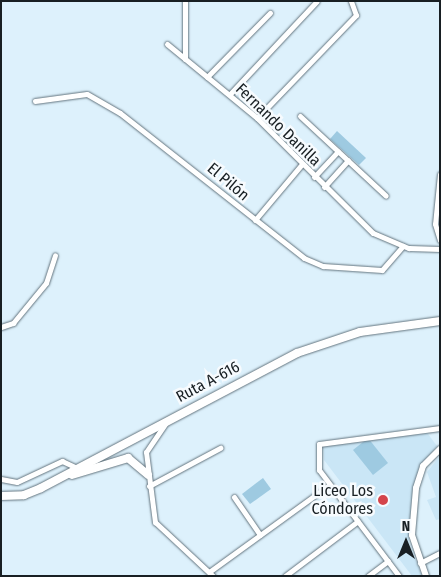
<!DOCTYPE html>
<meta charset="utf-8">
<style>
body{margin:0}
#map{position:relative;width:441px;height:577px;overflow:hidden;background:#ddf1fc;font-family:"Fira Sans Condensed",sans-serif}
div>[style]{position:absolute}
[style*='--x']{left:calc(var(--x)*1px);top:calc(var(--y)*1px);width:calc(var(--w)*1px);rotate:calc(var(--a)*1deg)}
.built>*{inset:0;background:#cae6f6}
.green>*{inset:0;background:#9ecae1}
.roads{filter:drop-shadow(0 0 1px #63747e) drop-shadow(0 0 1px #63747e)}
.minor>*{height:5px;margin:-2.5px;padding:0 2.5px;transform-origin:2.5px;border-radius:2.5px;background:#fff}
.tertiary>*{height:6px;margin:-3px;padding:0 3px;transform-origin:3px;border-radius:3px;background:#fff}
.secondary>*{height:8px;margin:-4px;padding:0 4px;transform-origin:4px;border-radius:4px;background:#fff}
.dots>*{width:14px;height:14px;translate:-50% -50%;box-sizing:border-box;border:2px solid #f7fbfe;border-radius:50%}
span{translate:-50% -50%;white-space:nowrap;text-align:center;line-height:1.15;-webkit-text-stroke:5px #f7fbfe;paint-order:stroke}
.street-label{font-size:16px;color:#181f23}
.poi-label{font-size:16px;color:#181f23}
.right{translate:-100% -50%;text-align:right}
.frame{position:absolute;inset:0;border:2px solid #181f23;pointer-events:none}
.north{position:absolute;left:381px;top:517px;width:50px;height:50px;-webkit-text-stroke:4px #f7fbfe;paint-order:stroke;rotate:0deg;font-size:14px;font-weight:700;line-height:20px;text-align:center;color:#181f23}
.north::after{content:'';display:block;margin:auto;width:18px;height:22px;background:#181f23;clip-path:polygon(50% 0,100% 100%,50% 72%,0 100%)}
</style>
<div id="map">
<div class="built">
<div style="clip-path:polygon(425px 430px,437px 446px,420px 466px,413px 487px,409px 542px,422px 576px,412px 576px,324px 460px,323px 446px)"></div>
<div style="clip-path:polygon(440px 456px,440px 519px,436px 520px,427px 500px,436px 497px,427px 472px)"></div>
</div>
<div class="green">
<div style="clip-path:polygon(337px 131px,366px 158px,359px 165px,330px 139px)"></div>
<div style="clip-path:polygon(368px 438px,388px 463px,373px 475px,353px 450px)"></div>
<div style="clip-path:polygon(263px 478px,271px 489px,250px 504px,242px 494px)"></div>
</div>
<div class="roads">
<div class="minor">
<div style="--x:167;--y:44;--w:117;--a:39.4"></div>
<div style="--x:257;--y:118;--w:163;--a:44.8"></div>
<div style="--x:373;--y:233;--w:39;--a:23"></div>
<div style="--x:409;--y:248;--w:31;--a:2"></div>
<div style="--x:185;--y:59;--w:58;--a:-90"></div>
<div style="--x:207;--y:77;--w:90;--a:-45.5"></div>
<div style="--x:230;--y:94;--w:127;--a:-46.9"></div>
<div style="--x:35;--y:101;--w:52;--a:-7.7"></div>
<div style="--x:87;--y:94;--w:38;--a:30"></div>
<div style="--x:120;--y:113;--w:234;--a:38.2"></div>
<div style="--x:304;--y:258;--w:21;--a:23"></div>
<div style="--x:323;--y:266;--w:59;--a:3.9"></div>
<div style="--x:382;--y:270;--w:32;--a:-49"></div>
<div style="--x:300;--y:116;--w:117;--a:42.9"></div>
<div style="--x:257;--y:118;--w:143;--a:-46.1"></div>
<div style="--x:356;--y:15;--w:15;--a:-110"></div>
<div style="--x:440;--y:174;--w:50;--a:95.7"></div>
<div style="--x:435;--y:224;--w:17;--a:73"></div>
<div style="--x:314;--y:177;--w:35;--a:-47"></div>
<div style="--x:324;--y:187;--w:36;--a:-48"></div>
<div style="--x:255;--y:220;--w:73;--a:-50"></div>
<div style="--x:1;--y:327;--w:13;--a:-18"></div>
<div style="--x:13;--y:323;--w:52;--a:-50.5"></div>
<div style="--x:46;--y:283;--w:29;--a:-72"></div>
<div style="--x:165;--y:424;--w:34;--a:124"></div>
<div style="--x:146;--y:452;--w:71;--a:82.7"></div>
<div style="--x:155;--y:522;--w:79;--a:43"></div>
<div style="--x:1;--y:479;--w:16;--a:11"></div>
<div style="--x:17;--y:482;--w:50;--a:-25"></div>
<div style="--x:62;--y:461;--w:19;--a:25"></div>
<div style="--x:149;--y:486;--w:81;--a:-28.2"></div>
<div style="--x:234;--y:497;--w:46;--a:55.6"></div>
<div style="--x:420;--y:563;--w:22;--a:-27"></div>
<div style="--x:209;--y:572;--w:147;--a:-35.9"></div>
<div style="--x:285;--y:576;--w:91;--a:-37"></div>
<div style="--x:368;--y:576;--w:25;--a:-37"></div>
<div style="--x:399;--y:576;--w:133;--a:-127"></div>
<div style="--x:319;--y:470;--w:26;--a:-90"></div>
<div style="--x:319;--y:444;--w:122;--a:-7.5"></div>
</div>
<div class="tertiary">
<div style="--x:426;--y:576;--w:43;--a:-108.9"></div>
<div style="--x:412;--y:535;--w:47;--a:-85.1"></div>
<div style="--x:416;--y:488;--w:23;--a:-72"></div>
<div style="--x:423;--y:466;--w:24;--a:-45"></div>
</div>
<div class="secondary">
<div style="--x:72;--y:475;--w:59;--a:-16.9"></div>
<div style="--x:128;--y:458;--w:26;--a:40"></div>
<div style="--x:1;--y:496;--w:23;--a:-2"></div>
<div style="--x:24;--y:495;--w:18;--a:-22"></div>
<div style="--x:41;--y:488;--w:289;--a:-27.8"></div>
<div style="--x:297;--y:353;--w:66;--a:-18.4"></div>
<div style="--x:360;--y:332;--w:81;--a:-7.8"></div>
</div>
</div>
<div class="dots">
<div style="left:383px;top:500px;background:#d4444b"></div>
</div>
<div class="street-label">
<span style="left:278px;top:125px;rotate:44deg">Fernando Danilla</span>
<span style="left:228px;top:182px;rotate:40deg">El Pilón</span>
<span style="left:208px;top:382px;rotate:-28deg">Ruta A-616</span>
</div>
<div class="poi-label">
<span class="right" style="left:373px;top:500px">Liceo Los<br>Cóndores</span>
</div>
<div class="frame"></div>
<div class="north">N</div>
</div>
